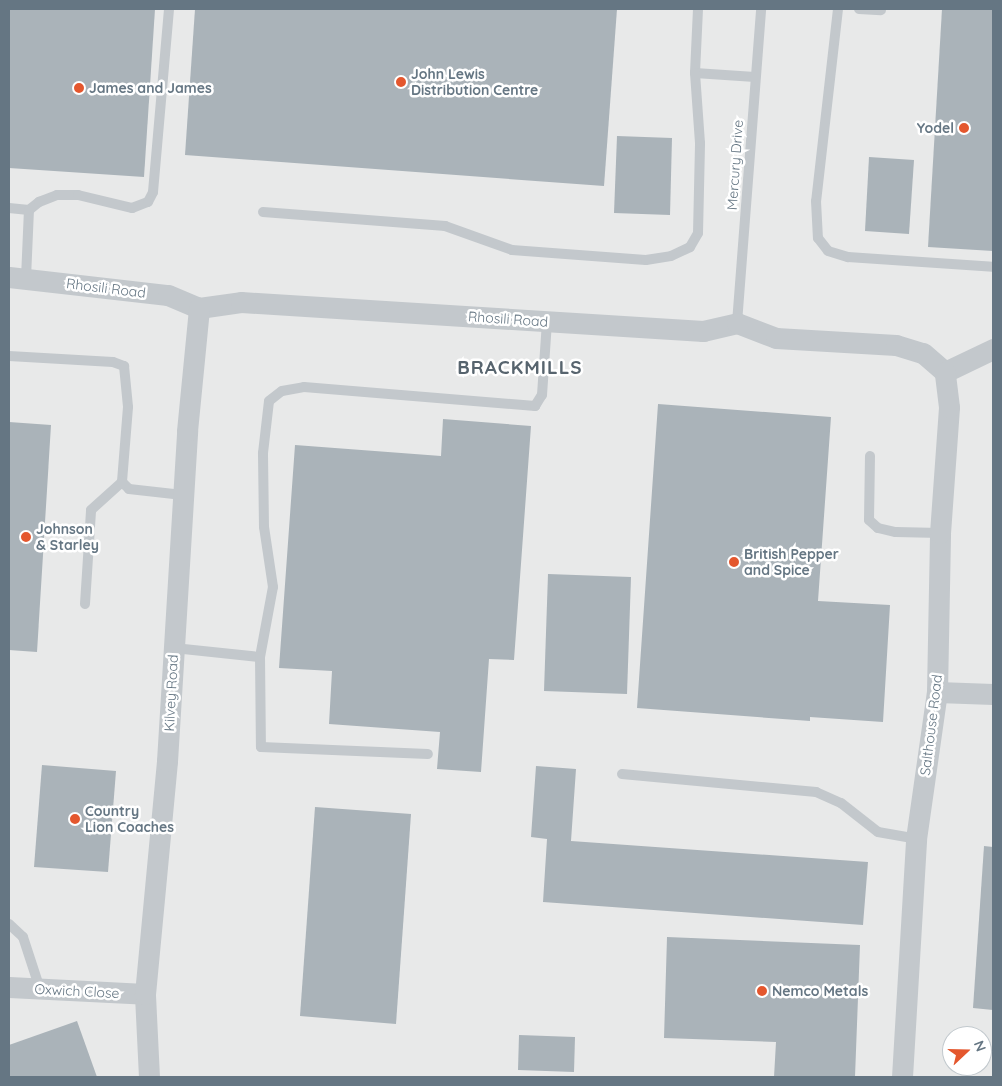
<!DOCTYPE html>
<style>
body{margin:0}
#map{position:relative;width:1002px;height:1086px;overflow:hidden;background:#fafaf8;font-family:Quicksand,sans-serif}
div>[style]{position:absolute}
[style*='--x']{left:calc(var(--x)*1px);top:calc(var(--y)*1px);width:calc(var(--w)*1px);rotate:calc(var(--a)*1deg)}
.built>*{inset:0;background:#e8e9e9}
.building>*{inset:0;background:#aab3b9}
.lane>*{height:10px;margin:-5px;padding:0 5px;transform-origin:5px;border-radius:5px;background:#c3c8cc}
.street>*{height:21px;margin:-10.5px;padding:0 10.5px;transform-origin:10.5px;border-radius:10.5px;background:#c3c8cc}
.dots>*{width:14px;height:14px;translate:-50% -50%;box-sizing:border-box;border:2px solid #fff;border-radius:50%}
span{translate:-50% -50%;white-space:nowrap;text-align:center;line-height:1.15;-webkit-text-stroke:5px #fff;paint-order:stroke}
.poi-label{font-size:14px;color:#657683;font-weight:700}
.left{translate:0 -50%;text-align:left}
.right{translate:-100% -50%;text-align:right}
.street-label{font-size:14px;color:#657683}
.district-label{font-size:19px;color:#57646e;font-weight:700;letter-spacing:1px}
.frame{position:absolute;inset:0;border:10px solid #657683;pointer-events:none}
.north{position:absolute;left:942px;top:1026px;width:50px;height:50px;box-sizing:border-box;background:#fff;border:1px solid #c1c8cd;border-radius:50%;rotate:69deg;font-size:14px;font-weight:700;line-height:20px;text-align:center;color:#657683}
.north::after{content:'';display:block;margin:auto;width:18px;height:22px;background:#e4572e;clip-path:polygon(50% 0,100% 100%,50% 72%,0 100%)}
</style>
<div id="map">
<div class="built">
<div style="clip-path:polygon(evenodd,9px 9px,993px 9px,993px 1077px,9px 1077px,9px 9px,952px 1036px,982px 1036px,982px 1066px,952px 1066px,952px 1036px)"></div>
</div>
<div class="building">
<div style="clip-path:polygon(9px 9px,155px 9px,144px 177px,9px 168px)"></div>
<div style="clip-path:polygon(195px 9px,617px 9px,604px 186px,185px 155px)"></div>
<div style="clip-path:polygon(942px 9px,993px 9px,993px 251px,928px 247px)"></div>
<div style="clip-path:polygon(617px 136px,672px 138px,670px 215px,614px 213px)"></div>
<div style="clip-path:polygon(869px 157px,914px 160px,909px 234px,865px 231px)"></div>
<div style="clip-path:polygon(658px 404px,831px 417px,818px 601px,890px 605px,883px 722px,810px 717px,810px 721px,637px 708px)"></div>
<div style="clip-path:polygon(443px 419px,531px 426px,514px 660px,489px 659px,481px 772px,437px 769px,440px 732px,329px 724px,332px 671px,279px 668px,295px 445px,441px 456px)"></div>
<div style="clip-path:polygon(9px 422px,51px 425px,37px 652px,9px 650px)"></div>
<div style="clip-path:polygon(548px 574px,631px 577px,627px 694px,544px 691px)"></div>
<div style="clip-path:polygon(42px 765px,116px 771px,108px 872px,34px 867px)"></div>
<div style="clip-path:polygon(536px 766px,576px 769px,571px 841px,868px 862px,863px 925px,543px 902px,547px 839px,531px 837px)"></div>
<div style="clip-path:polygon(315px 807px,411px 814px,396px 1024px,300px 1016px)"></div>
<div style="clip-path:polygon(984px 846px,993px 847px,993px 1010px,973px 1008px)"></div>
<div style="clip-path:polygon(667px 937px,860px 945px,855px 1077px,774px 1077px,776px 1042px,664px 1038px)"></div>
<div style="clip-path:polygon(77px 1021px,97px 1077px,9px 1077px,9px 1045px)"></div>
<div style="clip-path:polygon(519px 1035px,575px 1037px,574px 1072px,518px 1070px)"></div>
</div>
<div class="lane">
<div style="--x:698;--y:9;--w:64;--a:92.7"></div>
<div style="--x:695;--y:73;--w:60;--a:3.8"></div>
<div style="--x:838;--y:9;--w:193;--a:96.5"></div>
<div style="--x:816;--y:201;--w:37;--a:87"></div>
<div style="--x:818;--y:238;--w:16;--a:52"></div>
<div style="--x:828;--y:251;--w:21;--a:17"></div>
<div style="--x:848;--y:257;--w:145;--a:3.9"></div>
<div style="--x:859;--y:9;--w:22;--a:3"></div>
<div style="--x:9;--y:208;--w:20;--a:6"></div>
<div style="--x:263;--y:212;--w:183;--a:4.4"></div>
<div style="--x:445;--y:226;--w:71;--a:19.7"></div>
<div style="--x:512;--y:250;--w:134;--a:4.3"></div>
<div style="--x:646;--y:260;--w:25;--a:-9"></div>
<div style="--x:671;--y:256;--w:21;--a:-25"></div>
<div style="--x:690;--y:247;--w:16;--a:-60"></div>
<div style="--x:698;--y:233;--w:90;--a:-88.7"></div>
<div style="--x:700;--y:143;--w:70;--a:-94.1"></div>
<div style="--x:26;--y:278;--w:68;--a:-87.5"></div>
<div style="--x:29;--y:210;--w:13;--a:-39"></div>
<div style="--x:39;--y:202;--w:19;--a:-21"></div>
<div style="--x:57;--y:195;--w:21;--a:0"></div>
<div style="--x:78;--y:195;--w:56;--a:13.5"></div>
<div style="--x:132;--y:208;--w:17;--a:-21"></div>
<div style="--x:148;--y:202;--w:11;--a:-63"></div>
<div style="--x:153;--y:192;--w:184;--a:-85"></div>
<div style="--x:737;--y:323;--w:315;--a:-85.6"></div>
<div style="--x:9;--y:356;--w:104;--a:3.3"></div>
<div style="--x:113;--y:362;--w:12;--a:20"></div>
<div style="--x:124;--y:366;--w:41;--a:84.4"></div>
<div style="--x:128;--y:407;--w:75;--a:94.6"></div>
<div style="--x:122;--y:482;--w:10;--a:45"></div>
<div style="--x:129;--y:489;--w:54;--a:6.3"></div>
<div style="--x:870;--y:456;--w:64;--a:90.9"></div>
<div style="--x:869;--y:520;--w:12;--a:42"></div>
<div style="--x:878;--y:528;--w:18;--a:13"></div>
<div style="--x:896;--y:532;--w:44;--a:1.3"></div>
<div style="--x:85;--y:604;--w:94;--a:-86.3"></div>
<div style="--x:91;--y:510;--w:42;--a:-42.1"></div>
<div style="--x:174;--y:648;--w:86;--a:6"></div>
<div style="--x:260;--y:657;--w:90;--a:89.4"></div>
<div style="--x:261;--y:747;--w:167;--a:2.4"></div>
<div style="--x:260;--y:657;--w:71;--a:-79.5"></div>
<div style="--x:273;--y:587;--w:61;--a:-98.5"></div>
<div style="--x:264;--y:527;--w:74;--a:-90.8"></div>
<div style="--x:263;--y:453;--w:52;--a:-83.4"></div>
<div style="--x:269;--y:401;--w:16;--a:-38"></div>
<div style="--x:282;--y:391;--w:22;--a:-10"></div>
<div style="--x:304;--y:387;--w:232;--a:4.7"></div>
<div style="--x:535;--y:406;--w:13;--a:-58"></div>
<div style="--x:542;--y:395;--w:74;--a:-86.1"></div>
<div style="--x:622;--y:774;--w:195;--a:5.3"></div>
<div style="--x:816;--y:792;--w:27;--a:24"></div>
<div style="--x:841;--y:803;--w:47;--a:38.1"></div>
<div style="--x:878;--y:832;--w:39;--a:10"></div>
<div style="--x:9;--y:924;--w:19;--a:43"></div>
<div style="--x:23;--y:937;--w:55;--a:71.9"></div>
</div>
<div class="street">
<div style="--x:9;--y:277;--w:160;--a:6.5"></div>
<div style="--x:168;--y:295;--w:34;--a:23"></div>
<div style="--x:199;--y:308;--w:42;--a:-8.1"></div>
<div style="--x:241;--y:302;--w:463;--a:3.6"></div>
<div style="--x:703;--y:331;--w:35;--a:-13"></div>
<div style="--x:737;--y:323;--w:42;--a:21"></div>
<div style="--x:776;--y:338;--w:120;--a:3.3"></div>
<div style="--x:896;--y:345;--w:28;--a:17"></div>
<div style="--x:923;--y:353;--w:29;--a:41"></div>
<div style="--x:945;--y:372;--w:53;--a:-25.6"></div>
<div style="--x:937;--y:692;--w:56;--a:2"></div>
<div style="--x:9;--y:987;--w:136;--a:2.9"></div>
<div style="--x:149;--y:1077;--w:83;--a:-92.8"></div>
<div style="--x:145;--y:994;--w:234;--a:-84.6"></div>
<div style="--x:167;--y:761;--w:331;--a:-86.5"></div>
<div style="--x:187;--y:431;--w:124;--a:-84.4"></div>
<div style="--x:902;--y:1077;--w:238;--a:-86.6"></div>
<div style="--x:916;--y:839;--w:148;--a:-81.9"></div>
<div style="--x:937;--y:692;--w:159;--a:-88.9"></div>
<div style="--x:940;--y:533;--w:126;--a:-85.9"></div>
<div style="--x:949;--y:407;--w:35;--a:-97"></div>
</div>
<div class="dots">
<div style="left:401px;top:82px;background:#e4572e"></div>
<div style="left:79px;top:88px;background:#e4572e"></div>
<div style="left:964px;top:128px;background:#e4572e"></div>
<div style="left:26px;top:537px;background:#e4572e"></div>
<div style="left:734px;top:562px;background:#e4572e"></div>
<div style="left:75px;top:819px;background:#e4572e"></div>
<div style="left:762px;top:991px;background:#e4572e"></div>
</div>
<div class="poi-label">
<span class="left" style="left:411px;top:82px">John Lewis<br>Distribution Centre</span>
<span class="left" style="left:89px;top:88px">James and James</span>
<span class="right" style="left:954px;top:128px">Yodel</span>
<span class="left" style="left:36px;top:537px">Johnson<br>&amp; Starley</span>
<span class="left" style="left:744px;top:562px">British Pepper<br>and Spice</span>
<span class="left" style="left:85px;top:819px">Country<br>Lion Coaches</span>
<span class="left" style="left:772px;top:991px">Nemco Metals</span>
</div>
<div class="street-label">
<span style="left:735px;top:165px;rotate:-86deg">Mercury Drive</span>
<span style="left:106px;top:288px;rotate:7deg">Rhosili Road</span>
<span style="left:508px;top:319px;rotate:4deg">Rhosili Road</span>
<span style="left:171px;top:693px;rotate:-87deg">Kilvey Road</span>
<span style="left:931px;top:725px;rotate:-83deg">Salthouse Road</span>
<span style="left:77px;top:991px;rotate:3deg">Oxwich Close</span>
</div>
<div class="district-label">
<span style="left:520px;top:368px">BRACKMILLS</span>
</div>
<div class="frame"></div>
<div class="north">N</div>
</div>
